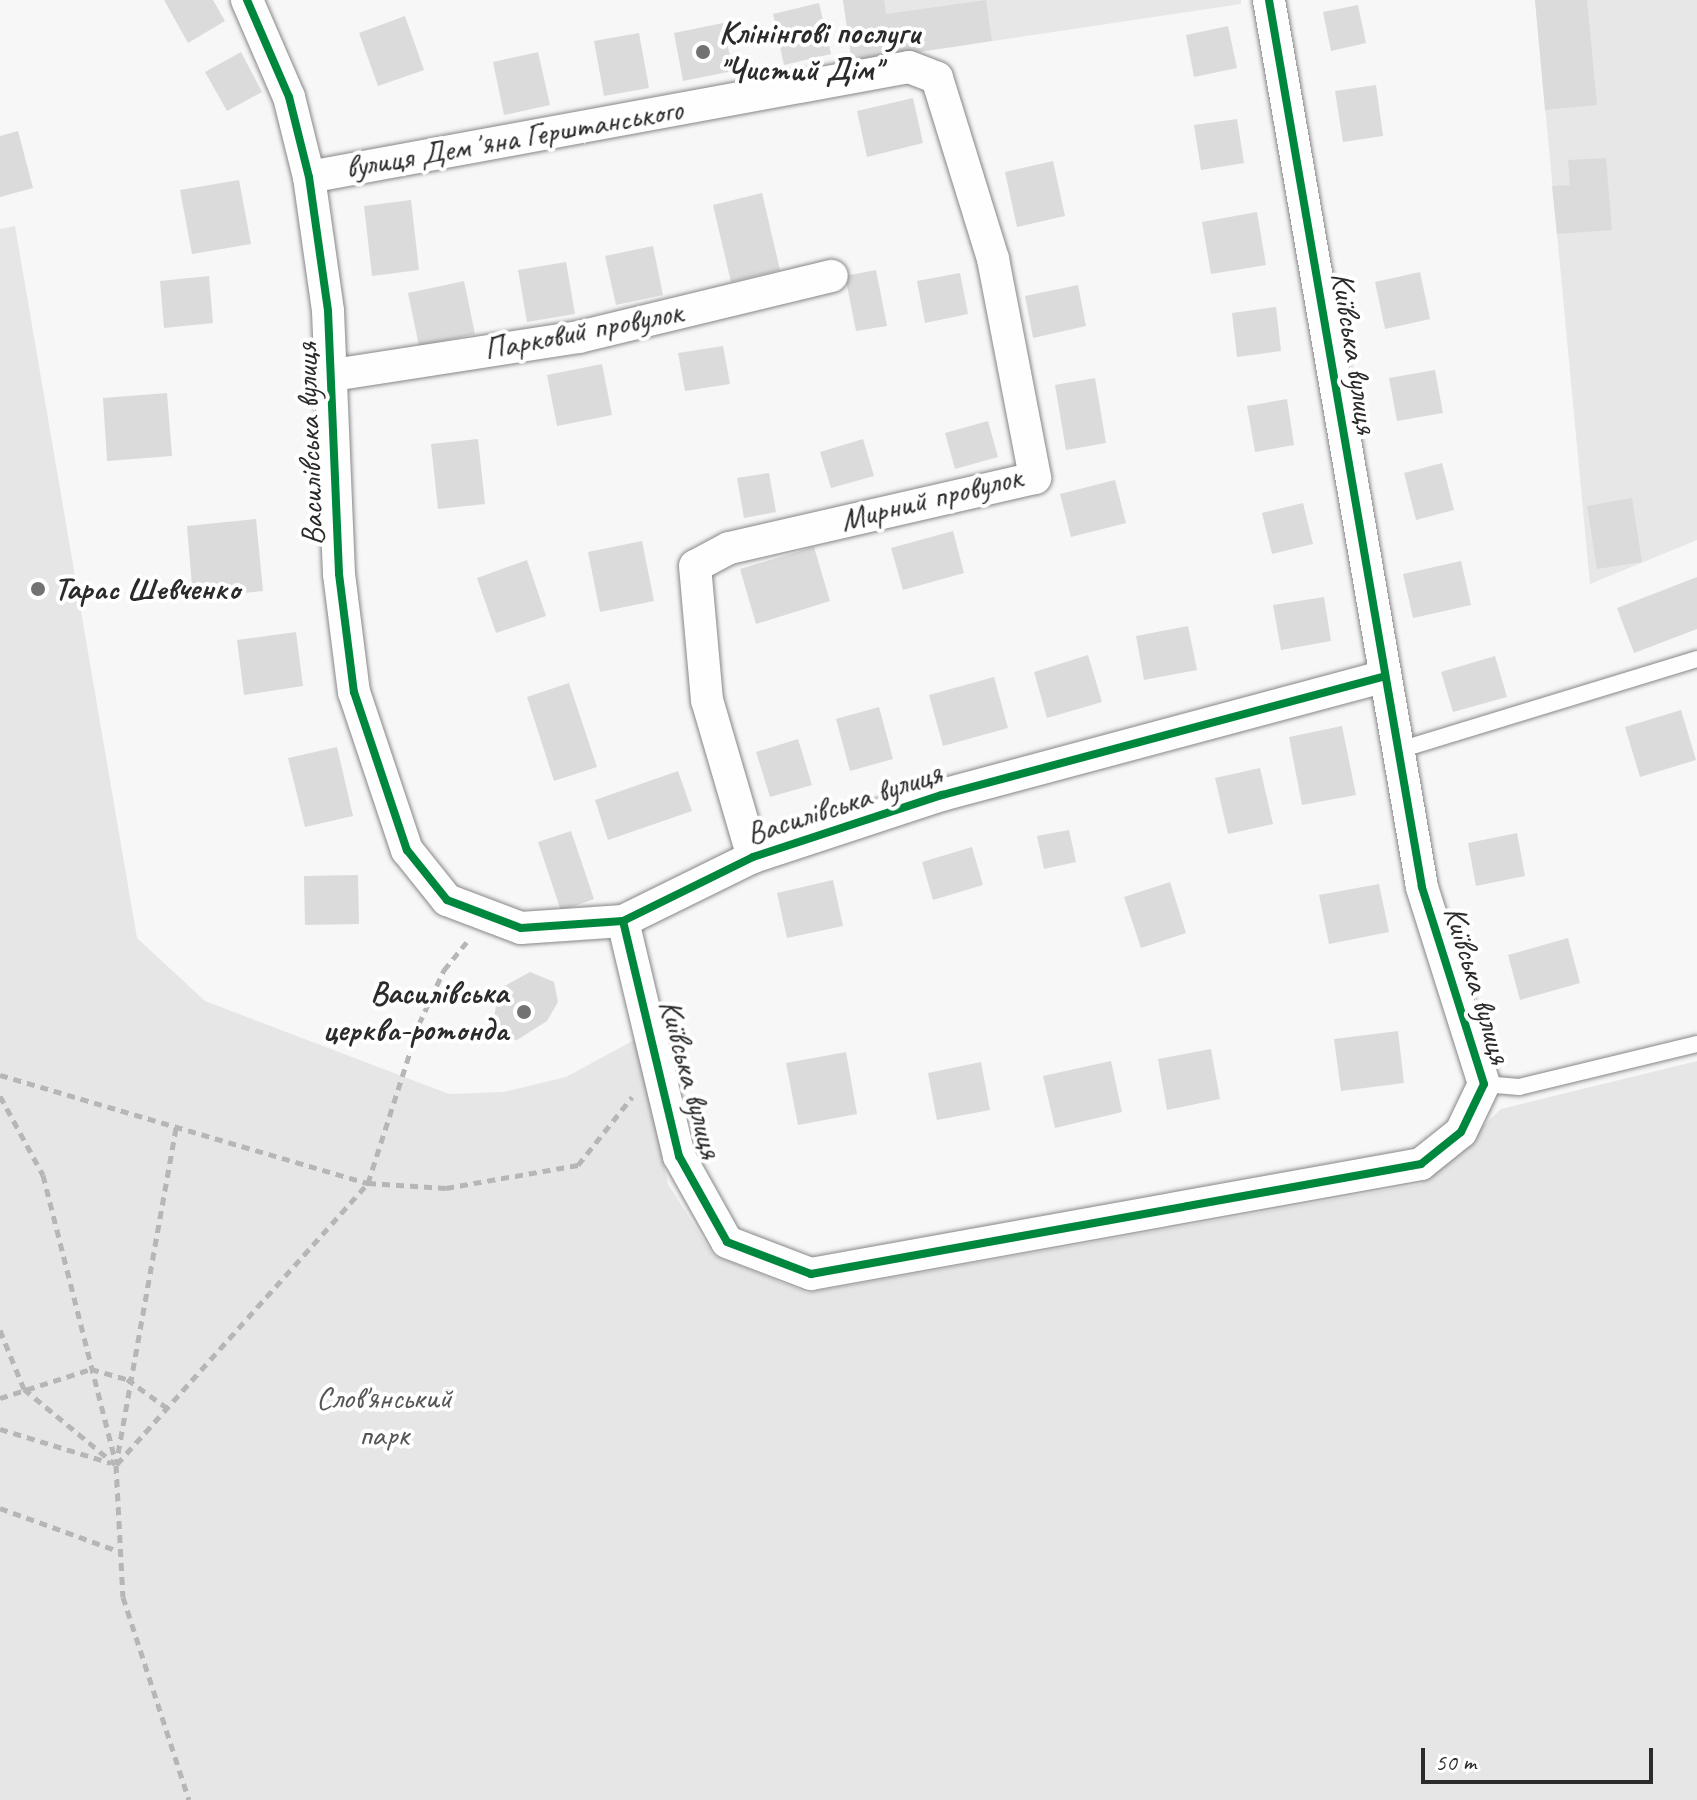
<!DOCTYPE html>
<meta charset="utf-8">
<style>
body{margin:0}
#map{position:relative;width:1697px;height:1800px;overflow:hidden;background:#f7f7f7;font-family:Caveat,sans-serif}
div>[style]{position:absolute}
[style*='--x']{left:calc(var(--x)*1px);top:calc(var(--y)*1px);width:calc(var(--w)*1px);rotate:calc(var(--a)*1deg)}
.built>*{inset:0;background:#e7e7e7}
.green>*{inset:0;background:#e6e6e6}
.building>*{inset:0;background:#dbdbdb}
.path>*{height:5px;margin-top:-2.5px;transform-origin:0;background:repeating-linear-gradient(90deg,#b6b6b6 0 8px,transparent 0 14px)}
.roads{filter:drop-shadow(0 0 2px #878787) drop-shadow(0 0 2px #878787)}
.service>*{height:16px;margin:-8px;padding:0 8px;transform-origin:8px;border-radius:8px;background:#fefefe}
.minor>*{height:32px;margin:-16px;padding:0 16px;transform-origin:16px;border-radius:16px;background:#fefefe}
.cycleway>*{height:8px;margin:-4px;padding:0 4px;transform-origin:4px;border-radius:4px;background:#00873e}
.dots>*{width:22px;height:22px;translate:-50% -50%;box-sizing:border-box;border:4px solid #fff;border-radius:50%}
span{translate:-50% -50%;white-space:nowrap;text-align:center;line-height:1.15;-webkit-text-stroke:8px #fff;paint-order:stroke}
.poi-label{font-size:32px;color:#2b2b2b;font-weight:700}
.left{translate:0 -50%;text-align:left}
.right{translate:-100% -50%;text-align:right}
.street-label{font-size:32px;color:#2b2b2b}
.park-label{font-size:32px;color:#565656}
.scale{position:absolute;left:1421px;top:1748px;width:232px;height:36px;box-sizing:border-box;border:4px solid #2b2b2b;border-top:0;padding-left:10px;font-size:24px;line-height:28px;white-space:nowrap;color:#2b2b2b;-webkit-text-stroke:6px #fff;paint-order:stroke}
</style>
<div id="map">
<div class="built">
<div style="clip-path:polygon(843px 0,1241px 0,1241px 4px,852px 62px)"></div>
<div style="clip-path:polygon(1535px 0,1697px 0,1697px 540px,1590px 584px)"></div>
</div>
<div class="green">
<div style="clip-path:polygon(15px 226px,137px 938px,205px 1001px,449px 1094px,504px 1092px,566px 1077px,638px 1038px,668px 1184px,713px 1255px,807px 1293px,1421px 1184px,1501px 1109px,1697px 1061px,1697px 1800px,0 1800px,0 229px)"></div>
</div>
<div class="building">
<div style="clip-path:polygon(164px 0,213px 0,225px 21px,188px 43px)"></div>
<div style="clip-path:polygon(843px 0,884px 0,886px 14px,986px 0,992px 41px,852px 62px)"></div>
<div style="clip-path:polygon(1535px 0,1587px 0,1597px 105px,1545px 110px)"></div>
<div style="clip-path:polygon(819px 3px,831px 54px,784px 65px,773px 14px)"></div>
<div style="clip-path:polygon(1358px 5px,1366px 43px,1331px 51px,1323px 12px)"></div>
<div style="clip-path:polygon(405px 16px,424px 70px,378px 86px,359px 33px)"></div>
<div style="clip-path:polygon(723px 23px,733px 71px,683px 81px,674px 33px)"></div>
<div style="clip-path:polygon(1228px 26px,1237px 68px,1194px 77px,1186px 35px)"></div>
<div style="clip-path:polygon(639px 33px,649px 88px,604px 96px,594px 41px)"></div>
<div style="clip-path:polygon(241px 52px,262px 92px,227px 111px,205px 72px)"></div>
<div style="clip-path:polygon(538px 52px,550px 105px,504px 115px,493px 62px)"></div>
<div style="clip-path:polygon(1376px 85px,1383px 136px,1343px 142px,1335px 91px)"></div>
<div style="clip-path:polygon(913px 98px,923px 143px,867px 157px,857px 111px)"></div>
<div style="clip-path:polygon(1237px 119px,1244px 163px,1201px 170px,1194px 125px)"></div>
<div style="clip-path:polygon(18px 131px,33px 188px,0 197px,0 136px)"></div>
<div style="clip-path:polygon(1606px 158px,1612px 230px,1557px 234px,1552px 186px,1570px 185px,1568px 160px)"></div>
<div style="clip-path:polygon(1053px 161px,1065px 216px,1017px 227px,1005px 172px)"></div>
<div style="clip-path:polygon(239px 180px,251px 244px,192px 254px,180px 190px)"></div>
<div style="clip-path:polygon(762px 193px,780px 270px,731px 282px,713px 205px)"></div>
<div style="clip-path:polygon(411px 200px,419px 270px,372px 276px,364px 206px)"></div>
<div style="clip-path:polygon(1257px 212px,1266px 265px,1211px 274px,1202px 222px)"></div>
<div style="clip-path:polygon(653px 246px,663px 295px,616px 305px,605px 256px)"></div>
<div style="clip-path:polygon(566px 262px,575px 314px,527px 322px,518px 270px)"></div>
<div style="clip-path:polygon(876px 270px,887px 326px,856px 331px,845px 276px)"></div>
<div style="clip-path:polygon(1420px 272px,1430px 319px,1385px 329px,1375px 282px)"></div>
<div style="clip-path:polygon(960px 273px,968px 314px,925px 323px,917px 281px)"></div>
<div style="clip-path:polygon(209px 276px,213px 323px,164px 328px,160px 281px)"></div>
<div style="clip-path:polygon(464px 281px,475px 334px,419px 346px,408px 293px)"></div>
<div style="clip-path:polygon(1078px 285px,1086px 326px,1033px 338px,1025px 296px)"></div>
<div style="clip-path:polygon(1276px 307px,1281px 351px,1237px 357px,1232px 313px)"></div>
<div style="clip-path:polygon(723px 346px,730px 384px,685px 391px,678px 353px)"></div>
<div style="clip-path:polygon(602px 364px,612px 415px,557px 426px,547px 375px)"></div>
<div style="clip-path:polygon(1435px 370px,1443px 413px,1397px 421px,1389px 378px)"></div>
<div style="clip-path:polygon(1095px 378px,1106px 443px,1066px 450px,1055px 385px)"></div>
<div style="clip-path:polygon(167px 393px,172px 456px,107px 461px,103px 398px)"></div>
<div style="clip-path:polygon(1287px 399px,1294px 445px,1255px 452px,1247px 406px)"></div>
<div style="clip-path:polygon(988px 421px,998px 457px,955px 469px,945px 433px)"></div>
<div style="clip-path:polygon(478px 439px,485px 504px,438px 509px,431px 444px)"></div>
<div style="clip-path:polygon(863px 439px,874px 476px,831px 488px,820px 452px)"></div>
<div style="clip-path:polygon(1442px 463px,1454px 510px,1416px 520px,1404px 473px)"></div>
<div style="clip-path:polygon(769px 473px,776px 512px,744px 518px,737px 478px)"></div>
<div style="clip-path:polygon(1115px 480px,1126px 523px,1071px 537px,1060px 494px)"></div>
<div style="clip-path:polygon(1632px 498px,1642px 562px,1597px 569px,1587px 506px)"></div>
<div style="clip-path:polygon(1303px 503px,1313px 544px,1272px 554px,1262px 513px)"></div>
<div style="clip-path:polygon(256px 519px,263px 591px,193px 598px,187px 526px)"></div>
<div style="clip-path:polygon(953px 531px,964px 573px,903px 590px,891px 548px)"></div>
<div style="clip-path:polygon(642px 541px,654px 601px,600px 612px,588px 552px)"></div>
<div style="clip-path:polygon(814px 547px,830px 601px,756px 624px,740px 569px)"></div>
<div style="clip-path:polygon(527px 560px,546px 616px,496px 633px,477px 578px)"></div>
<div style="clip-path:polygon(1461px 561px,1471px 605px,1413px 618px,1403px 574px)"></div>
<div style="clip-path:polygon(1697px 577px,1697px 629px,1634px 653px,1617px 608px)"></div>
<div style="clip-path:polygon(1324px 597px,1331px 641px,1281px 650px,1273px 605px)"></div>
<div style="clip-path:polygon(1188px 626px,1197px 670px,1144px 680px,1136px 636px)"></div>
<div style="clip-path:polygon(296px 632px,303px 686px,244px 695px,237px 640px)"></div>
<div style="clip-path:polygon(1088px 655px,1102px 702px,1047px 718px,1034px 672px)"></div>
<div style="clip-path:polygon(1495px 656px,1507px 697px,1453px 712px,1441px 672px)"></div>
<div style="clip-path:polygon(994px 677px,1008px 728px,943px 746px,929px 695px)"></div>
<div style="clip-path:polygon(569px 683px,597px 767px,554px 781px,527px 697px)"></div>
<div style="clip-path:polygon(879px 707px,893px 759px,850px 771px,836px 719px)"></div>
<div style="clip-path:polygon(1681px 710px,1696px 760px,1640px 777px,1625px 727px)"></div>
<div style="clip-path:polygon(1342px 726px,1356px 795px,1302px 805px,1289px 737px)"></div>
<div style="clip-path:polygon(798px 739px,812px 785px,770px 797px,756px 752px)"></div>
<div style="clip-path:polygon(337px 747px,353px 816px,305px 827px,288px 758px)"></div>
<div style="clip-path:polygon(1260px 768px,1273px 824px,1228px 834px,1215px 778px)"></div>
<div style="clip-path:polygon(678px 771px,692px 811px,608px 840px,595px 800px)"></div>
<div style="clip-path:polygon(1069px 830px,1076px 862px,1044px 869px,1037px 836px)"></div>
<div style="clip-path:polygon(571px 831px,594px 899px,561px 911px,538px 842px)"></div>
<div style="clip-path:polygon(1517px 833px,1525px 876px,1476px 886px,1468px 843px)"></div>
<div style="clip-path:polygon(972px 847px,983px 885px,933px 900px,922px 862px)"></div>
<div style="clip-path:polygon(358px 875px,359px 924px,305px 925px,304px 876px)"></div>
<div style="clip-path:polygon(833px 880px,843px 926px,787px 938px,777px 893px)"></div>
<div style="clip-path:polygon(1170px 882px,1186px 933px,1141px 948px,1124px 897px)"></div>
<div style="clip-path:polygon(1379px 884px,1389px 932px,1329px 944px,1319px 895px)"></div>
<div style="clip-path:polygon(1568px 938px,1580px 983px,1520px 1000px,1508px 955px)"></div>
<div style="clip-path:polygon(530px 972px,554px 982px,558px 1002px,547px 1021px,517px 1040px,501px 1039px,493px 1023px,499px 989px)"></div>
<div style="clip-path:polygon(1398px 1031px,1404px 1083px,1341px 1091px,1334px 1039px)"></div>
<div style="clip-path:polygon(1211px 1049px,1220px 1099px,1167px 1110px,1158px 1059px)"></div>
<div style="clip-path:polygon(846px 1052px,857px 1114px,798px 1125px,786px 1063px)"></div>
<div style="clip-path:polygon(1111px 1061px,1122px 1112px,1055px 1128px,1043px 1076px)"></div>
<div style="clip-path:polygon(981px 1062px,990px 1110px,937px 1120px,928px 1073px)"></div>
</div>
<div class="path">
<div style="--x:0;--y:1075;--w:384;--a:16.4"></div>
<div style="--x:368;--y:1183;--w:78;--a:3.7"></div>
<div style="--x:446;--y:1188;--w:134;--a:-9.9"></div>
<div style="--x:578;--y:1165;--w:87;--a:-51.5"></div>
<div style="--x:0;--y:1096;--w:90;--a:61.4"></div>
<div style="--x:43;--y:1175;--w:293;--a:75.8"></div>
<div style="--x:176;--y:1128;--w:342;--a:100.1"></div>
<div style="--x:116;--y:1465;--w:132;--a:87"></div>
<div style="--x:123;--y:1597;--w:213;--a:72"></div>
<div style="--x:0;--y:1330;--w:64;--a:67.9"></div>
<div style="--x:24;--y:1389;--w:118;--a:39.5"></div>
<div style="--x:0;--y:1398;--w:96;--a:-17.7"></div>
<div style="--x:91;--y:1369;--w:37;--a:16"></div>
<div style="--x:127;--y:1379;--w:49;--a:35.9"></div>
<div style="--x:0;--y:1429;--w:116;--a:17"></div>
<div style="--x:117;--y:1464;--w:377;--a:-48.2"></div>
<div style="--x:368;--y:1183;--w:167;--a:-72.2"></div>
<div style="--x:419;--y:1024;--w:60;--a:-65.2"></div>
<div style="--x:444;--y:970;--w:36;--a:-51"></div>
<div style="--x:0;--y:1508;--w:129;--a:20"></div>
</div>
<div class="roads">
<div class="service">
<div style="--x:1396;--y:751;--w:315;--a:-17"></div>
<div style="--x:1484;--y:1084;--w:35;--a:5"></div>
<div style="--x:1519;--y:1087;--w:183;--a:-13.6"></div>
</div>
<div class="minor">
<div style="--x:247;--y:0;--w:106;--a:66.6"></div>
<div style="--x:289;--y:97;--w:82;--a:76"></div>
<div style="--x:309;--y:177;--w:135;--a:81.9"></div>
<div style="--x:328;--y:311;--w:263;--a:87.6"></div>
<div style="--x:339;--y:574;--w:119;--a:82.8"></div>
<div style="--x:354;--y:692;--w:167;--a:71.5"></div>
<div style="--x:407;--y:850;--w:64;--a:51.3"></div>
<div style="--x:447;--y:900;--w:79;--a:20.7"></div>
<div style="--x:521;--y:928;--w:102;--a:-3.9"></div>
<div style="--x:623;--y:921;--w:145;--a:-26.2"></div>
<div style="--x:753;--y:857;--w:199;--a:-18.2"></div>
<div style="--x:942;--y:795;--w:457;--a:-15"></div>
<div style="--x:309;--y:177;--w:610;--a:-10.39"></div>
<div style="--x:909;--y:67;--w:30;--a:21"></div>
<div style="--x:937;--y:78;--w:189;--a:72.8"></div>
<div style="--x:993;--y:259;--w:223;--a:79.1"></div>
<div style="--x:1035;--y:478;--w:314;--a:167.1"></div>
<div style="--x:729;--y:548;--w:38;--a:152"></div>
<div style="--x:695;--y:566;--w:135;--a:84.9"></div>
<div style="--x:707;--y:700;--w:164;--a:73.7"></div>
<div style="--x:333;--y:375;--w:249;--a:-8.8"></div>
<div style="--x:579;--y:337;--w:260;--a:-13.6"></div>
<div style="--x:623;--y:921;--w:242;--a:76.6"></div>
<div style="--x:679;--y:1156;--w:98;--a:60.8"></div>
<div style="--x:727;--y:1242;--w:90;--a:20.9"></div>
<div style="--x:811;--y:1274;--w:620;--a:-10.22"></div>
<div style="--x:1421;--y:1164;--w:51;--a:-38.7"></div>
<div style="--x:1461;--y:1132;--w:53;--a:-64.4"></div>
<div style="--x:1484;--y:1084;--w:207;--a:-107.5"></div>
<div style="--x:1422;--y:887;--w:900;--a:-99.79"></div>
</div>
</div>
<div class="cycleway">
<div style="--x:247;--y:0;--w:106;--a:66.6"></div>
<div style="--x:289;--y:97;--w:82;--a:76"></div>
<div style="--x:309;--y:177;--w:135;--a:81.9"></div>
<div style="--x:328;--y:311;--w:263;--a:87.6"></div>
<div style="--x:339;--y:574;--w:119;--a:82.8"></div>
<div style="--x:354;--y:692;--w:167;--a:71.5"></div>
<div style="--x:407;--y:850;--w:64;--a:51.3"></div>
<div style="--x:447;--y:900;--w:79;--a:20.7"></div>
<div style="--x:521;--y:928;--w:102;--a:-3.9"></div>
<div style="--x:623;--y:921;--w:145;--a:-26.2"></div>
<div style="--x:753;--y:857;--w:199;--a:-18.2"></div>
<div style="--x:942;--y:795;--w:457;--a:-15"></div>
<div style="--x:623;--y:921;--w:242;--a:76.6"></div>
<div style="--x:679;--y:1156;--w:98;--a:60.8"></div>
<div style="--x:727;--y:1242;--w:90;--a:20.9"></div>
<div style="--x:811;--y:1274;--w:620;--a:-10.22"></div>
<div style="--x:1421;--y:1164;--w:51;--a:-38.7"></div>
<div style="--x:1461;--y:1132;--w:53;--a:-64.4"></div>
<div style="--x:1484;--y:1084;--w:207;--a:-107.5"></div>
<div style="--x:1422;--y:887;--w:900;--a:-99.79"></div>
</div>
<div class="dots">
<div style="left:703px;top:52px;background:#727272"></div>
<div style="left:38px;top:589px;background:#727272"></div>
<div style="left:524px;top:1012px;background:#727272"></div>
</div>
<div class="poi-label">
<span class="left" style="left:719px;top:52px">Клінінгові послуги<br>"Чистий Дім"</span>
<span class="left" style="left:54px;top:589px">Тарас Шевченко</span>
<span class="right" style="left:508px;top:1012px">Василівська<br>церква-ротонда</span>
</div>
<div class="street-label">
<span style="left:514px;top:139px;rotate:-10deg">вулиця Демʼяна Герштанського</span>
<span style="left:583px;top:331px;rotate:-11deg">Парковий провулок</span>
<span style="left:1354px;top:353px;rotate:81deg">Київська вулиця</span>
<span style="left:310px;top:444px;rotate:-92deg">Василівська вулиця</span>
<span style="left:931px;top:499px;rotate:-14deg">Мирний провулок</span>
<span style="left:844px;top:804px;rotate:-18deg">Василівська вулиця</span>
<span style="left:1477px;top:985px;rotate:73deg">Київська вулиця</span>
<span style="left:690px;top:1079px;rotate:75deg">Київська вулиця</span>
</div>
<div class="park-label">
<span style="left:384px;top:1417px">Слов'янський<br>парк</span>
</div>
<div class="scale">50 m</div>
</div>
